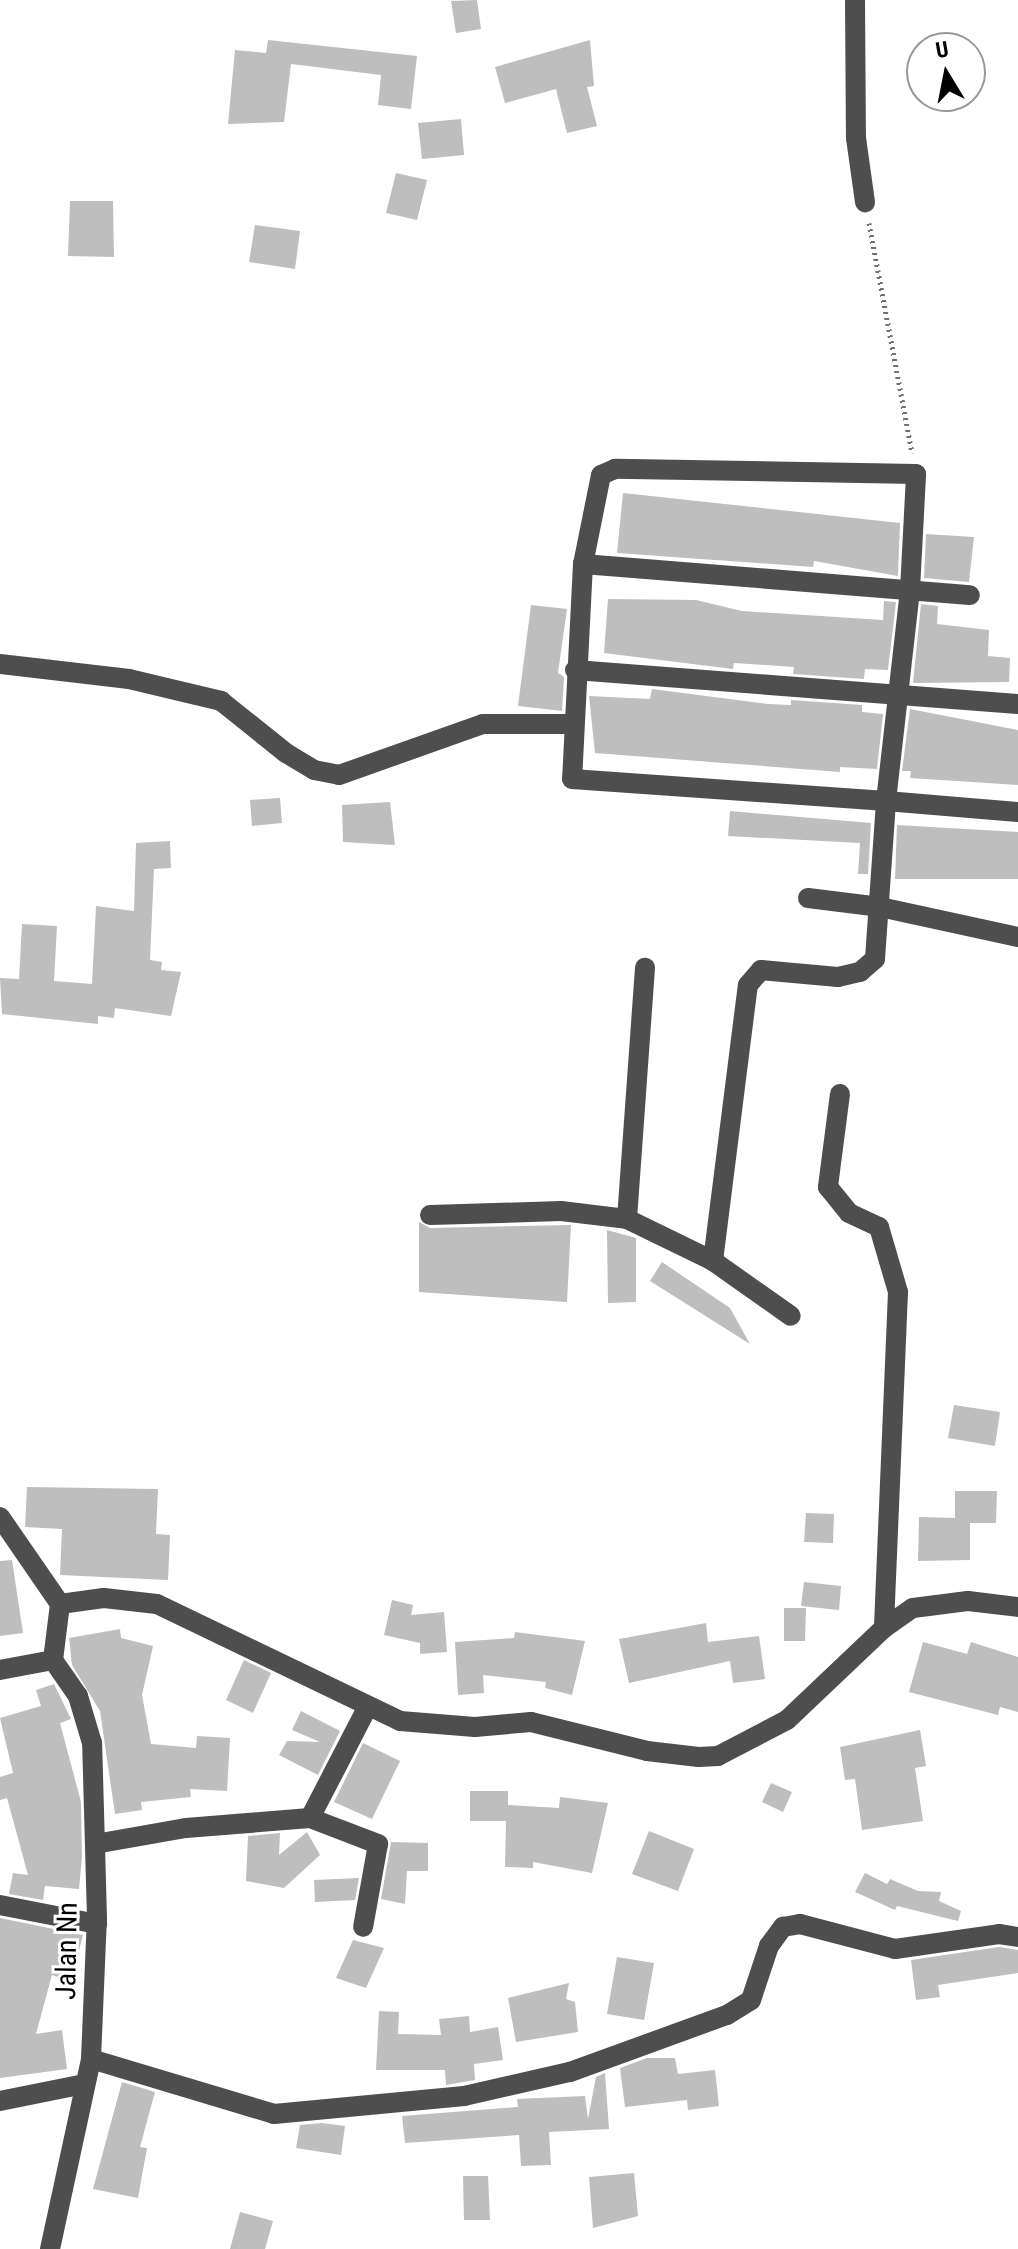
<!DOCTYPE html>
<style>
body{margin:0}
#map{position:relative;width:1018px;height:2249px;overflow:hidden;background:#fff;font-family:"Roboto Condensed",sans-serif}
div>[style]{position:absolute}
[style*='--x']{left:calc(var(--x)*1px);top:calc(var(--y)*1px);width:calc(var(--w)*1px);rotate:calc(var(--a)*1deg)}
.building>*{inset:0;background:#bebebe}
.path>*{height:5px;margin-top:-2.5px;transform-origin:0;background:repeating-linear-gradient(90deg,#707070 0 2px,transparent 0 6px)}
.minor>*{height:20px;margin:-10px;padding:0 10px;transform-origin:10px;border-radius:10px;background:#4e4e4e}
span{translate:-50% -50%;white-space:nowrap;text-align:center;line-height:1.15;-webkit-text-stroke:6px #fff;paint-order:stroke}
.street-label{font-size:28px;color:#000}
.north{position:absolute;left:906px;top:32px;width:80px;height:80px;box-sizing:border-box;background:#fff;border:2px solid #999;border-radius:50%;rotate:350deg;font-size:22px;font-weight:700;line-height:32px;text-align:center;color:#000}
.north::after{content:'';display:block;margin:auto;width:28px;height:36px;background:#000;clip-path:polygon(50% 0,100% 100%,50% 72%,0 100%)}
</style>
<div id="map">
<div class="building">
<div style="clip-path:polygon(477px 0,481px 29px,456px 33px,451px 1px)"></div>
<div style="clip-path:polygon(268px 40px,417px 56px,411px 109px,378px 105px,381px 75px,291px 64px,284px 122px,228px 124px,235px 50px,266px 53px)"></div>
<div style="clip-path:polygon(590px 40px,594px 86px,587px 87px,597px 126px,567px 133px,556px 89px,505px 103px,495px 67px)"></div>
<div style="clip-path:polygon(461px 119px,464px 155px,422px 159px,418px 123px)"></div>
<div style="clip-path:polygon(396px 173px,427px 180px,417px 220px,386px 213px)"></div>
<div style="clip-path:polygon(70px 201px,113px 201px,114px 257px,68px 256px)"></div>
<div style="clip-path:polygon(255px 225px,300px 231px,295px 269px,249px 262px)"></div>
<div style="clip-path:polygon(623px 493px,900px 523px,898px 576px,814px 561px,813px 567px,617px 553px)"></div>
<div style="clip-path:polygon(926px 534px,974px 537px,969px 582px,924px 578px)"></div>
<div style="clip-path:polygon(608px 599px,696px 600px,742px 611px,883px 620px,884px 601px,896px 602px,888px 670px,865px 669px,864px 679px,793px 674px,794px 667px,734px 663px,733px 669px,604px 653px)"></div>
<div style="clip-path:polygon(921px 604px,938px 606px,937px 624px,989px 630px,988px 656px,1010px 658px,1009px 682px,913px 683px)"></div>
<div style="clip-path:polygon(531px 605px,567px 609px,558px 673px,564px 677px,562px 711px,518px 706px)"></div>
<div style="clip-path:polygon(652px 689px,768px 704px,791px 705px,791px 700px,862px 705px,862px 712px,883px 714px,877px 769px,840px 767px,840px 772px,595px 753px,589px 696px,650px 699px)"></div>
<div style="clip-path:polygon(910px 709px,1018px 730px,1018px 785px,910px 778px,911px 771px,902px 771px)"></div>
<div style="clip-path:polygon(280px 798px,282px 823px,252px 826px,250px 800px)"></div>
<div style="clip-path:polygon(390px 802px,395px 845px,343px 842px,342px 805px)"></div>
<div style="clip-path:polygon(730px 811px,871px 823px,868px 874px,858px 874px,860px 843px,728px 836px)"></div>
<div style="clip-path:polygon(897px 825px,1018px 832px,1018px 879px,895px 879px)"></div>
<div style="clip-path:polygon(170px 841px,171px 868px,154px 869px,150px 960px,162px 962px,161px 970px,181px 972px,171px 1016px,115px 1008px,114px 1018px,98px 1016px,98px 1024px,2px 1014px,0 978px,19px 979px,22px 924px,57px 926px,54px 981px,92px 984px,96px 906px,134px 911px,136px 843px)"></div>
<div style="clip-path:polygon(419px 1222px,430px 1228px,571px 1225px,567px 1302px,419px 1292px)"></div>
<div style="clip-path:polygon(607px 1230px,636px 1238px,636px 1302px,608px 1303px)"></div>
<div style="clip-path:polygon(662px 1262px,730px 1308px,750px 1344px,650px 1281px)"></div>
<div style="clip-path:polygon(954px 1405px,1000px 1412px,995px 1446px,948px 1438px)"></div>
<div style="clip-path:polygon(27px 1487px,158px 1489px,156px 1534px,170px 1535px,168px 1580px,60px 1575px,62px 1529px,25px 1527px)"></div>
<div style="clip-path:polygon(955px 1491px,997px 1491px,996px 1523px,970px 1523px,970px 1560px,918px 1561px,919px 1517px,955px 1518px)"></div>
<div style="clip-path:polygon(806px 1513px,834px 1514px,833px 1543px,804px 1542px)"></div>
<div style="clip-path:polygon(12px 1560px,23px 1633px,0 1636px,0 1561px)"></div>
<div style="clip-path:polygon(804px 1582px,841px 1586px,839px 1610px,801px 1606px)"></div>
<div style="clip-path:polygon(392px 1600px,413px 1605px,411px 1615px,444px 1612px,447px 1652px,420px 1654px,420px 1643px,384px 1635px)"></div>
<div style="clip-path:polygon(784px 1608px,806px 1608px,805px 1641px,784px 1641px)"></div>
<div style="clip-path:polygon(706px 1623px,708px 1642px,759px 1636px,765px 1679px,733px 1683px,730px 1661px,629px 1683px,619px 1639px)"></div>
<div style="clip-path:polygon(120px 1629px,121px 1638px,153px 1646px,142px 1695px,151px 1744px,196px 1748px,197px 1736px,230px 1738px,227px 1791px,190px 1789px,191px 1797px,141px 1802px,142px 1810px,115px 1814px,100px 1711px,72px 1665px,69px 1638px)"></div>
<div style="clip-path:polygon(515px 1632px,585px 1641px,572px 1695px,545px 1688px,546px 1682px,483px 1675px,484px 1693px,458px 1695px,455px 1642px,514px 1638px)"></div>
<div style="clip-path:polygon(923px 1642px,967px 1654px,971px 1642px,1018px 1657px,1018px 1712px,1000px 1707px,998px 1715px,909px 1692px)"></div>
<div style="clip-path:polygon(244px 1660px,271px 1673px,253px 1713px,226px 1700px)"></div>
<div style="clip-path:polygon(54px 1684px,71px 1719px,60px 1723px,81px 1802px,82px 1857px,79px 1889px,45px 1886px,43px 1900px,9px 1894px,13px 1873px,28px 1875px,7px 1798px,0 1800px,0 1777px,13px 1773px,0 1718px,41px 1706px,36px 1690px)"></div>
<div style="clip-path:polygon(301px 1711px,340px 1731px,318px 1775px,279px 1755px,287px 1741px,320px 1742px,292px 1730px)"></div>
<div style="clip-path:polygon(920px 1730px,926px 1766px,915px 1768px,923px 1821px,862px 1830px,855px 1779px,845px 1780px,840px 1747px)"></div>
<div style="clip-path:polygon(363px 1743px,400px 1761px,372px 1819px,334px 1802px)"></div>
<div style="clip-path:polygon(771px 1783px,792px 1792px,783px 1812px,762px 1802px)"></div>
<div style="clip-path:polygon(470px 1791px,508px 1791px,508px 1805px,559px 1808px,560px 1797px,608px 1803px,592px 1873px,533px 1862px,533px 1868px,505px 1867px,506px 1821px,470px 1821px)"></div>
<div style="clip-path:polygon(649px 1831px,694px 1849px,678px 1891px,632px 1874px)"></div>
<div style="clip-path:polygon(307px 1832px,320px 1855px,284px 1888px,246px 1881px,248px 1836px,280px 1833px,279px 1855px)"></div>
<div style="clip-path:polygon(391px 1842px,428px 1843px,428px 1871px,407px 1871px,405px 1904px,381px 1899px)"></div>
<div style="clip-path:polygon(865px 1873px,887px 1884px,890px 1879px,918px 1891px,941px 1892px,939px 1901px,961px 1911px,958px 1921px,897px 1906px,895px 1910px,855px 1892px)"></div>
<div style="clip-path:polygon(359px 1878px,355px 1900px,315px 1902px,314px 1880px)"></div>
<div style="clip-path:polygon(0 1918px,83px 1935px,71px 1981px,52px 1975px,36px 2034px,62px 2030px,67px 2069px,0 2078px)"></div>
<div style="clip-path:polygon(353px 1940px,384px 1948px,366px 1988px,336px 1978px)"></div>
<div style="clip-path:polygon(999px 1947px,1018px 1950px,1018px 1973px,938px 1985px,940px 1997px,916px 2000px,911px 1960px)"></div>
<div style="clip-path:polygon(617px 1957px,654px 1963px,644px 2020px,607px 2014px)"></div>
<div style="clip-path:polygon(569px 1983px,566px 1999px,575px 2002px,578px 2032px,516px 2042px,508px 1998px)"></div>
<div style="clip-path:polygon(379px 2011px,399px 2012px,398px 2034px,441px 2035px,439px 2019px,469px 2016px,470px 2032px,498px 2027px,503px 2060px,474px 2064px,475px 2080px,446px 2085px,445px 2070px,376px 2070px)"></div>
<div style="clip-path:polygon(647px 2058px,675px 2058px,678px 2074px,715px 2070px,719px 2106px,688px 2110px,687px 2100px,625px 2107px,620px 2068px)"></div>
<div style="clip-path:polygon(605px 2073px,609px 2129px,549px 2132px,551px 2165px,521px 2166px,519px 2135px,405px 2143px,402px 2116px,518px 2107px,517px 2099px,585px 2096px,588px 2119px,596px 2077px)"></div>
<div style="clip-path:polygon(122px 2082px,155px 2092px,140px 2147px,147px 2148px,138px 2198px,93px 2189px)"></div>
<div style="clip-path:polygon(322px 2123px,345px 2126px,341px 2155px,296px 2148px,300px 2125px)"></div>
<div style="clip-path:polygon(634px 2173px,638px 2216px,593px 2228px,589px 2177px)"></div>
<div style="clip-path:polygon(463px 2176px,488px 2176px,490px 2220px,464px 2220px)"></div>
<div style="clip-path:polygon(240px 2212px,273px 2221px,265px 2249px,230px 2249px)"></div>
</div>
<div class="path">
<div style="--x:869;--y:223;--w:234;--a:79.4"></div>
</div>
<div class="minor">
<div style="--x:855;--y:0;--w:138;--a:89.6"></div>
<div style="--x:856;--y:138;--w:65;--a:82"></div>
<div style="--x:583;--y:564;--w:388;--a:4.6"></div>
<div style="--x:0;--y:664;--w:130;--a:6.6"></div>
<div style="--x:129;--y:679;--w:95;--a:13.4"></div>
<div style="--x:221;--y:701;--w:83;--a:38.7"></div>
<div style="--x:286;--y:753;--w:33;--a:31"></div>
<div style="--x:314;--y:770;--w:25;--a:11"></div>
<div style="--x:339;--y:775;--w:153;--a:-19.5"></div>
<div style="--x:483;--y:724;--w:90;--a:0"></div>
<div style="--x:575;--y:670;--w:444;--a:4.4"></div>
<div style="--x:808;--y:898;--w:73;--a:7.1"></div>
<div style="--x:880;--y:907;--w:141;--a:12.3"></div>
<div style="--x:840;--y:1094;--w:94;--a:97.4"></div>
<div style="--x:828;--y:1187;--w:33;--a:51"></div>
<div style="--x:849;--y:1213;--w:33;--a:25"></div>
<div style="--x:879;--y:1227;--w:68;--a:73.7"></div>
<div style="--x:898;--y:1292;--w:336;--a:92.4"></div>
<div style="--x:430;--y:1215;--w:131;--a:-1.7"></div>
<div style="--x:561;--y:1211;--w:66;--a:6.9"></div>
<div style="--x:627;--y:1219;--w:96;--a:26"></div>
<div style="--x:713;--y:1261;--w:95;--a:35.2"></div>
<div style="--x:627;--y:1219;--w:252;--a:-85.9"></div>
<div style="--x:713;--y:1261;--w:278;--a:-82.8"></div>
<div style="--x:748;--y:985;--w:20;--a:-49"></div>
<div style="--x:761;--y:970;--w:77;--a:5.2"></div>
<div style="--x:838;--y:977;--w:23;--a:-13"></div>
<div style="--x:860;--y:972;--w:20;--a:-41"></div>
<div style="--x:875;--y:959;--w:158;--a:-86"></div>
<div style="--x:886;--y:801;--w:212;--a:-83.5"></div>
<div style="--x:910;--y:590;--w:116;--a:-87"></div>
<div style="--x:916;--y:474;--w:301;--a:-179"></div>
<div style="--x:615;--y:469;--w:15;--a:157"></div>
<div style="--x:601;--y:475;--w:91;--a:101.4"></div>
<div style="--x:583;--y:564;--w:215;--a:92.9"></div>
<div style="--x:572;--y:779;--w:315;--a:4"></div>
<div style="--x:886;--y:801;--w:132;--a:4.8"></div>
<div style="--x:0;--y:1517;--w:106;--a:55.4"></div>
<div style="--x:60;--y:1604;--w:56;--a:97.1"></div>
<div style="--x:60;--y:1604;--w:44;--a:-7.8"></div>
<div style="--x:104;--y:1598;--w:53;--a:6.5"></div>
<div style="--x:157;--y:1604;--w:270;--a:25.7"></div>
<div style="--x:400;--y:1721;--w:75;--a:4.6"></div>
<div style="--x:475;--y:1727;--w:56;--a:-5.1"></div>
<div style="--x:531;--y:1722;--w:120;--a:14"></div>
<div style="--x:647;--y:1751;--w:52;--a:6.6"></div>
<div style="--x:699;--y:1757;--w:19;--a:-3"></div>
<div style="--x:718;--y:1756;--w:78;--a:-27.6"></div>
<div style="--x:787;--y:1720;--w:134;--a:-43.5"></div>
<div style="--x:884;--y:1628;--w:35;--a:-35"></div>
<div style="--x:913;--y:1608;--w:55;--a:-7.3"></div>
<div style="--x:968;--y:1601;--w:50;--a:6.8"></div>
<div style="--x:0;--y:1670;--w:54;--a:-10.7"></div>
<div style="--x:310;--y:1818;--w:73;--a:20.9"></div>
<div style="--x:378;--y:1844;--w:84;--a:100.2"></div>
<div style="--x:95;--y:1844;--w:92;--a:-10"></div>
<div style="--x:186;--y:1828;--w:124;--a:-4.6"></div>
<div style="--x:310;--y:1818;--w:124;--a:-62.6"></div>
<div style="--x:0;--y:1905;--w:99;--a:11.1"></div>
<div style="--x:91;--y:2059;--w:191;--a:16.7"></div>
<div style="--x:274;--y:2114;--w:191;--a:-5.4"></div>
<div style="--x:464;--y:2096;--w:109;--a:-12.8"></div>
<div style="--x:570;--y:2072;--w:167;--a:-20"></div>
<div style="--x:727;--y:2015;--w:28;--a:-32"></div>
<div style="--x:751;--y:2000;--w:57;--a:-71.6"></div>
<div style="--x:769;--y:1946;--w:24;--a:-54"></div>
<div style="--x:783;--y:1927;--w:17;--a:-10"></div>
<div style="--x:800;--y:1924;--w:98;--a:14.7"></div>
<div style="--x:895;--y:1949;--w:105;--a:-8.2"></div>
<div style="--x:999;--y:1934;--w:19;--a:9"></div>
<div style="--x:0;--y:2101;--w:86;--a:-11.4"></div>
<div style="--x:50;--y:2249;--w:194;--a:-77.8"></div>
<div style="--x:91;--y:2059;--w:141;--a:-87.6"></div>
<div style="--x:97;--y:1918;--w:175;--a:-91.6"></div>
<div style="--x:92;--y:1743;--w:49;--a:-106.6"></div>
<div style="--x:78;--y:1696;--w:44;--a:-124.8"></div>
</div>
<div class="street-label">
<span style="left:67px;top:1951px;rotate:-89deg">Jalan Nn</span>
</div>
<div class="north">U</div>
</div>
